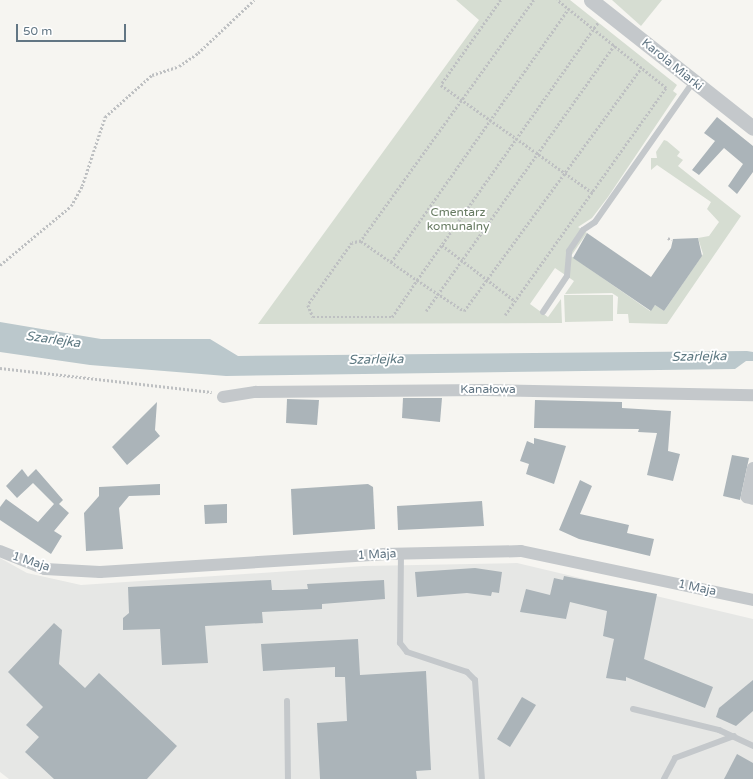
<!DOCTYPE html>
<meta charset="utf-8">
<style>
body{margin:0}
#map{position:relative;width:753px;height:779px;overflow:hidden;background:#f6f5f1;font-family:"Varela Round",sans-serif}
div>[style]{position:absolute}
[style*='--x']{left:calc(var(--x)*1px);top:calc(var(--y)*1px);width:calc(var(--w)*1px);rotate:calc(var(--a)*1deg)}
.built>*{inset:0;background:#e6e7e5}
.green>*{inset:0;background:#d6ddd2}
.water>*{inset:0;background:#bbc8cc}
.building>*{inset:0;background:#abb4b9}
.path>*{height:2.5px;margin-top:-1.25px;transform-origin:0;background:repeating-linear-gradient(90deg,#bec0c2 0 2px,transparent 0 4px)}
.service>*{height:6px;margin:-3px;padding:0 3px;transform-origin:3px;border-radius:3px;background:#c4c8cb}
.minor>*{height:12px;margin:-6px;padding:0 6px;transform-origin:6px;border-radius:6px;background:#c4c8cb}
.tertiary>*{height:15px;margin:-7.5px;padding:0 7.5px;transform-origin:7.5px;border-radius:7.5px;background:#c4c8cb}
span{translate:-50% -50%;white-space:nowrap;text-align:center;line-height:1.15;-webkit-text-stroke:4px #fff;paint-order:stroke}
.street-label{font-size:12px;color:#627684}
.park-label{font-size:12px;color:#677b62}
.water-label{font-size:13px;color:#5e7982;font-style:italic}
.scale{position:absolute;left:16px;top:24px;width:110px;height:18px;box-sizing:border-box;border:2px solid #627684;border-top:0;padding-left:5px;font-size:12px;line-height:14px;white-space:nowrap;color:#627684;-webkit-text-stroke:3px #fff;paint-order:stroke}
</style>
<div id="map">
<div class="built">
<div style="clip-path:polygon(0 558px,27px 573px,81px 585px,364px 566px,517px 563px,753px 619px,753px 779px,9px 779px,0 772px)"></div>
</div>
<div class="green">
<div style="clip-path:polygon(456px 0,570px 0,677px 85px,673px 91px,677px 94px,608px 197px,592px 218px,578px 227px,587px 233px,571px 256px,650px 311px,655px 305px,664px 311px,703px 254px,698px 238px,709px 236px,719px 222px,707px 209px,711px 202px,657px 165px,651px 170px,651px 158px,657px 158px,656px 152px,664px 140px,667px 141px,680px 152px,677px 156px,683px 160px,678px 166px,741px 216px,667px 324px,629px 323px,628px 314px,617px 314px,618px 297px,612px 293px,565px 294px,574px 281px,555px 268px,530px 304px,548px 317px,561px 299px,562px 323px,258px 324px,479px 20px)"></div>
<div style="clip-path:polygon(612px 0,662px 0,641px 26px)"></div>
<div style="clip-path:polygon(564px 295px,613px 295px,613px 321px,565px 322px)"></div>
</div>
<div class="water">
<div style="clip-path:polygon(0 322px,101px 339px,210px 339px,238px 356px,747px 351px,753px 352px,753px 361px,746px 361px,735px 369px,226px 376px,90px 365px,0 352px)"></div>
</div>
<div class="building">
<div style="clip-path:polygon(717px 117px,753px 146px,753px 172px,737px 194px,728px 186px,743px 164px,724px 148px,699px 175px,692px 170px,715px 141px,704px 133px)"></div>
<div style="clip-path:polygon(587px 233px,651px 277px,671px 248px,673px 239px,698px 238px,702px 256px,664px 311px,655px 305px,651px 311px,573px 258px)"></div>
<div style="clip-path:polygon(403px 398px,442px 398px,440px 422px,402px 418px)"></div>
<div style="clip-path:polygon(287px 399px,319px 400px,317px 425px,286px 423px)"></div>
<div style="clip-path:polygon(535px 400px,622px 402px,622px 408px,671px 411px,668px 451px,680px 454px,673px 481px,647px 475px,657px 433px,638px 432px,639px 429px,534px 428px)"></div>
<div style="clip-path:polygon(157px 402px,155px 430px,160px 436px,127px 465px,112px 447px)"></div>
<div style="clip-path:polygon(534px 438px,566px 446px,554px 484px,526px 474px,529px 464px,520px 461px,527px 441px,534px 444px)"></div>
<div style="clip-path:polygon(732px 455px,749px 458px,740px 500px,723px 496px)"></div>
<div style="clip-path:polygon(22px 469px,28px 477px,36px 469px,63px 500px,59px 504px,69px 513px,54px 531px,62px 536px,51px 554px,0 520px,0 507px,6px 499px,38px 522px,54px 504px,33px 483px,17px 498px,6px 486px)"></div>
<div style="clip-path:polygon(580px 480px,592px 486px,580px 514px,629px 525px,627px 533px,654px 539px,650px 556px,579px 539px,559px 530px)"></div>
<div style="clip-path:polygon(160px 484px,160px 495px,129px 496px,119px 508px,123px 549px,86px 551px,84px 513px,99px 496px,99px 487px)"></div>
<div style="clip-path:polygon(368px 484px,373px 487px,375px 529px,293px 535px,291px 489px)"></div>
<div style="clip-path:polygon(482px 501px,484px 526px,398px 530px,397px 506px)"></div>
<div style="clip-path:polygon(227px 504px,227px 523px,205px 524px,204px 505px)"></div>
<div style="clip-path:polygon(475px 568px,502px 572px,499px 593px,492px 592px,491px 596px,467px 593px,417px 597px,415px 572px)"></div>
<div style="clip-path:polygon(564px 576px,657px 594px,644px 659px,713px 687px,705px 708px,626px 677px,626px 681px,606px 678px,614px 639px,603px 636px,607px 611px,570px 602px,566px 619px,520px 612px,526px 589px,550px 595px,554px 578px,563px 580px)"></div>
<div style="clip-path:polygon(271px 580px,272px 590px,282px 590px,308px 589px,307px 584px,384px 580px,385px 599px,322px 604px,322px 609px,262px 612px,263px 623px,205px 626px,208px 663px,162px 665px,160px 629px,123px 630px,123px 618px,129px 613px,128px 587px)"></div>
<div style="clip-path:polygon(54px 623px,62px 630px,59px 664px,85px 688px,99px 673px,177px 746px,147px 779px,54px 779px,25px 752px,39px 737px,26px 725px,43px 707px,8px 672px)"></div>
<div style="clip-path:polygon(358px 639px,360px 675px,426px 671px,431px 770px,416px 771px,417px 779px,320px 779px,317px 723px,347px 721px,345px 677px,335px 677px,335px 667px,263px 671px,261px 644px)"></div>
<div style="clip-path:polygon(753px 680px,753px 711px,736px 726px,716px 717px,719px 708px)"></div>
<div style="clip-path:polygon(522px 697px,536px 705px,510px 747px,497px 739px)"></div>
<div style="clip-path:polygon(737px 754px,753px 763px,753px 779px,724px 779px)"></div>
</div>
<div class="path">
<div style="--x:501;--y:0;--w:104;--a:125.2"></div>
<div style="--x:441;--y:85;--w:186;--a:35.4"></div>
<div style="--x:534;--y:0;--w:297;--a:125.7"></div>
<div style="--x:361;--y:241;--w:68;--a:34.9"></div>
<div style="--x:417;--y:280;--w:315;--a:-54.9"></div>
<div style="--x:668;--y:238;--w:4;--a:27"></div>
<div style="--x:361;--y:241;--w:9;--a:167"></div>
<div style="--x:352;--y:243;--w:76;--a:125.4"></div>
<div style="--x:308;--y:305;--w:13;--a:67"></div>
<div style="--x:313;--y:317;--w:79;--a:0"></div>
<div style="--x:392;--y:317;--w:45;--a:-56"></div>
<div style="--x:417;--y:280;--w:56;--a:33.4"></div>
<div style="--x:464;--y:311;--w:301;--a:-53.9"></div>
<div style="--x:442;--y:245;--w:92;--a:37.5"></div>
<div style="--x:391;--y:262;--w:309;--a:-55"></div>
<div style="--x:0;--y:265;--w:92;--a:-39.7"></div>
<div style="--x:71;--y:206;--w:23;--a:-61"></div>
<div style="--x:82;--y:186;--w:73;--a:-71.6"></div>
<div style="--x:105;--y:117;--w:63;--a:-41.8"></div>
<div style="--x:152;--y:75;--w:28;--a:-18"></div>
<div style="--x:179;--y:66;--w:23;--a:-34"></div>
<div style="--x:198;--y:53;--w:77;--a:-43.4"></div>
<div style="--x:426;--y:311;--w:326;--a:-54.7"></div>
<div style="--x:505;--y:315;--w:278;--a:-54.7"></div>
<div style="--x:666;--y:88;--w:140;--a:-141.1"></div>
<div style="--x:0;--y:368;--w:213;--a:6.5"></div>
</div>
<div class="service">
<div style="--x:543;--y:312;--w:43;--a:-56.3"></div>
<div style="--x:567;--y:276;--w:25;--a:-85"></div>
<div style="--x:569;--y:251;--w:25;--a:-56"></div>
<div style="--x:583;--y:230;--w:14;--a:-34"></div>
<div style="--x:595;--y:222;--w:171;--a:-55"></div>
<div style="--x:401;--y:553;--w:90;--a:90.6"></div>
<div style="--x:400;--y:643;--w:11;--a:52"></div>
<div style="--x:407;--y:652;--w:63;--a:18.4"></div>
<div style="--x:467;--y:672;--w:11;--a:45"></div>
<div style="--x:475;--y:680;--w:99;--a:86"></div>
<div style="--x:287;--y:701;--w:78;--a:89.3"></div>
<div style="--x:633;--y:709;--w:89;--a:13.7"></div>
<div style="--x:719;--y:730;--w:38;--a:25"></div>
<div style="--x:664;--y:779;--w:24;--a:-62"></div>
<div style="--x:675;--y:758;--w:63;--a:-20.4"></div>
</div>
<div class="minor">
<div style="--x:223;--y:397;--w:33;--a:-9"></div>
<div style="--x:256;--y:392;--w:228;--a:-0.5"></div>
<div style="--x:484;--y:390;--w:269;--a:1.1"></div>
<div style="--x:753;--y:468;--w:30;--a:102"></div>
<div style="--x:747;--y:497;--w:6;--a:18"></div>
<div style="--x:0;--y:551;--w:48;--a:21.8"></div>
<div style="--x:45;--y:569;--w:55;--a:3.1"></div>
<div style="--x:100;--y:572;--w:284;--a:-3.6"></div>
<div style="--x:383;--y:554;--w:138;--a:-1.2"></div>
<div style="--x:521;--y:551;--w:237;--a:11.9"></div>
</div>
<div class="tertiary">
<div style="--x:591;--y:0;--w:206;--a:38.3"></div>
</div>
<div class="street-label">
<span style="left:672px;top:65px;rotate:39deg">Karola Miarki</span>
<span style="left:488px;top:390px">Kanałowa</span>
<span style="left:377px;top:555px;rotate:-3deg">1 Maja</span>
<span style="left:31px;top:562px;rotate:18deg">1 Maja</span>
<span style="left:697px;top:588px;rotate:12deg">1 Maja</span>
</div>
<div class="park-label">
<span style="left:458px;top:220px">Cmentarz<br>komunalny</span>
</div>
<div class="water-label">
<span style="left:53px;top:340px;rotate:8deg">Szarlejka</span>
<span style="left:699px;top:357px;rotate:-1deg">Szarlejka</span>
<span style="left:376px;top:360px;rotate:-1deg">Szarlejka</span>
</div>
<div class="scale">50 m</div>
</div>
